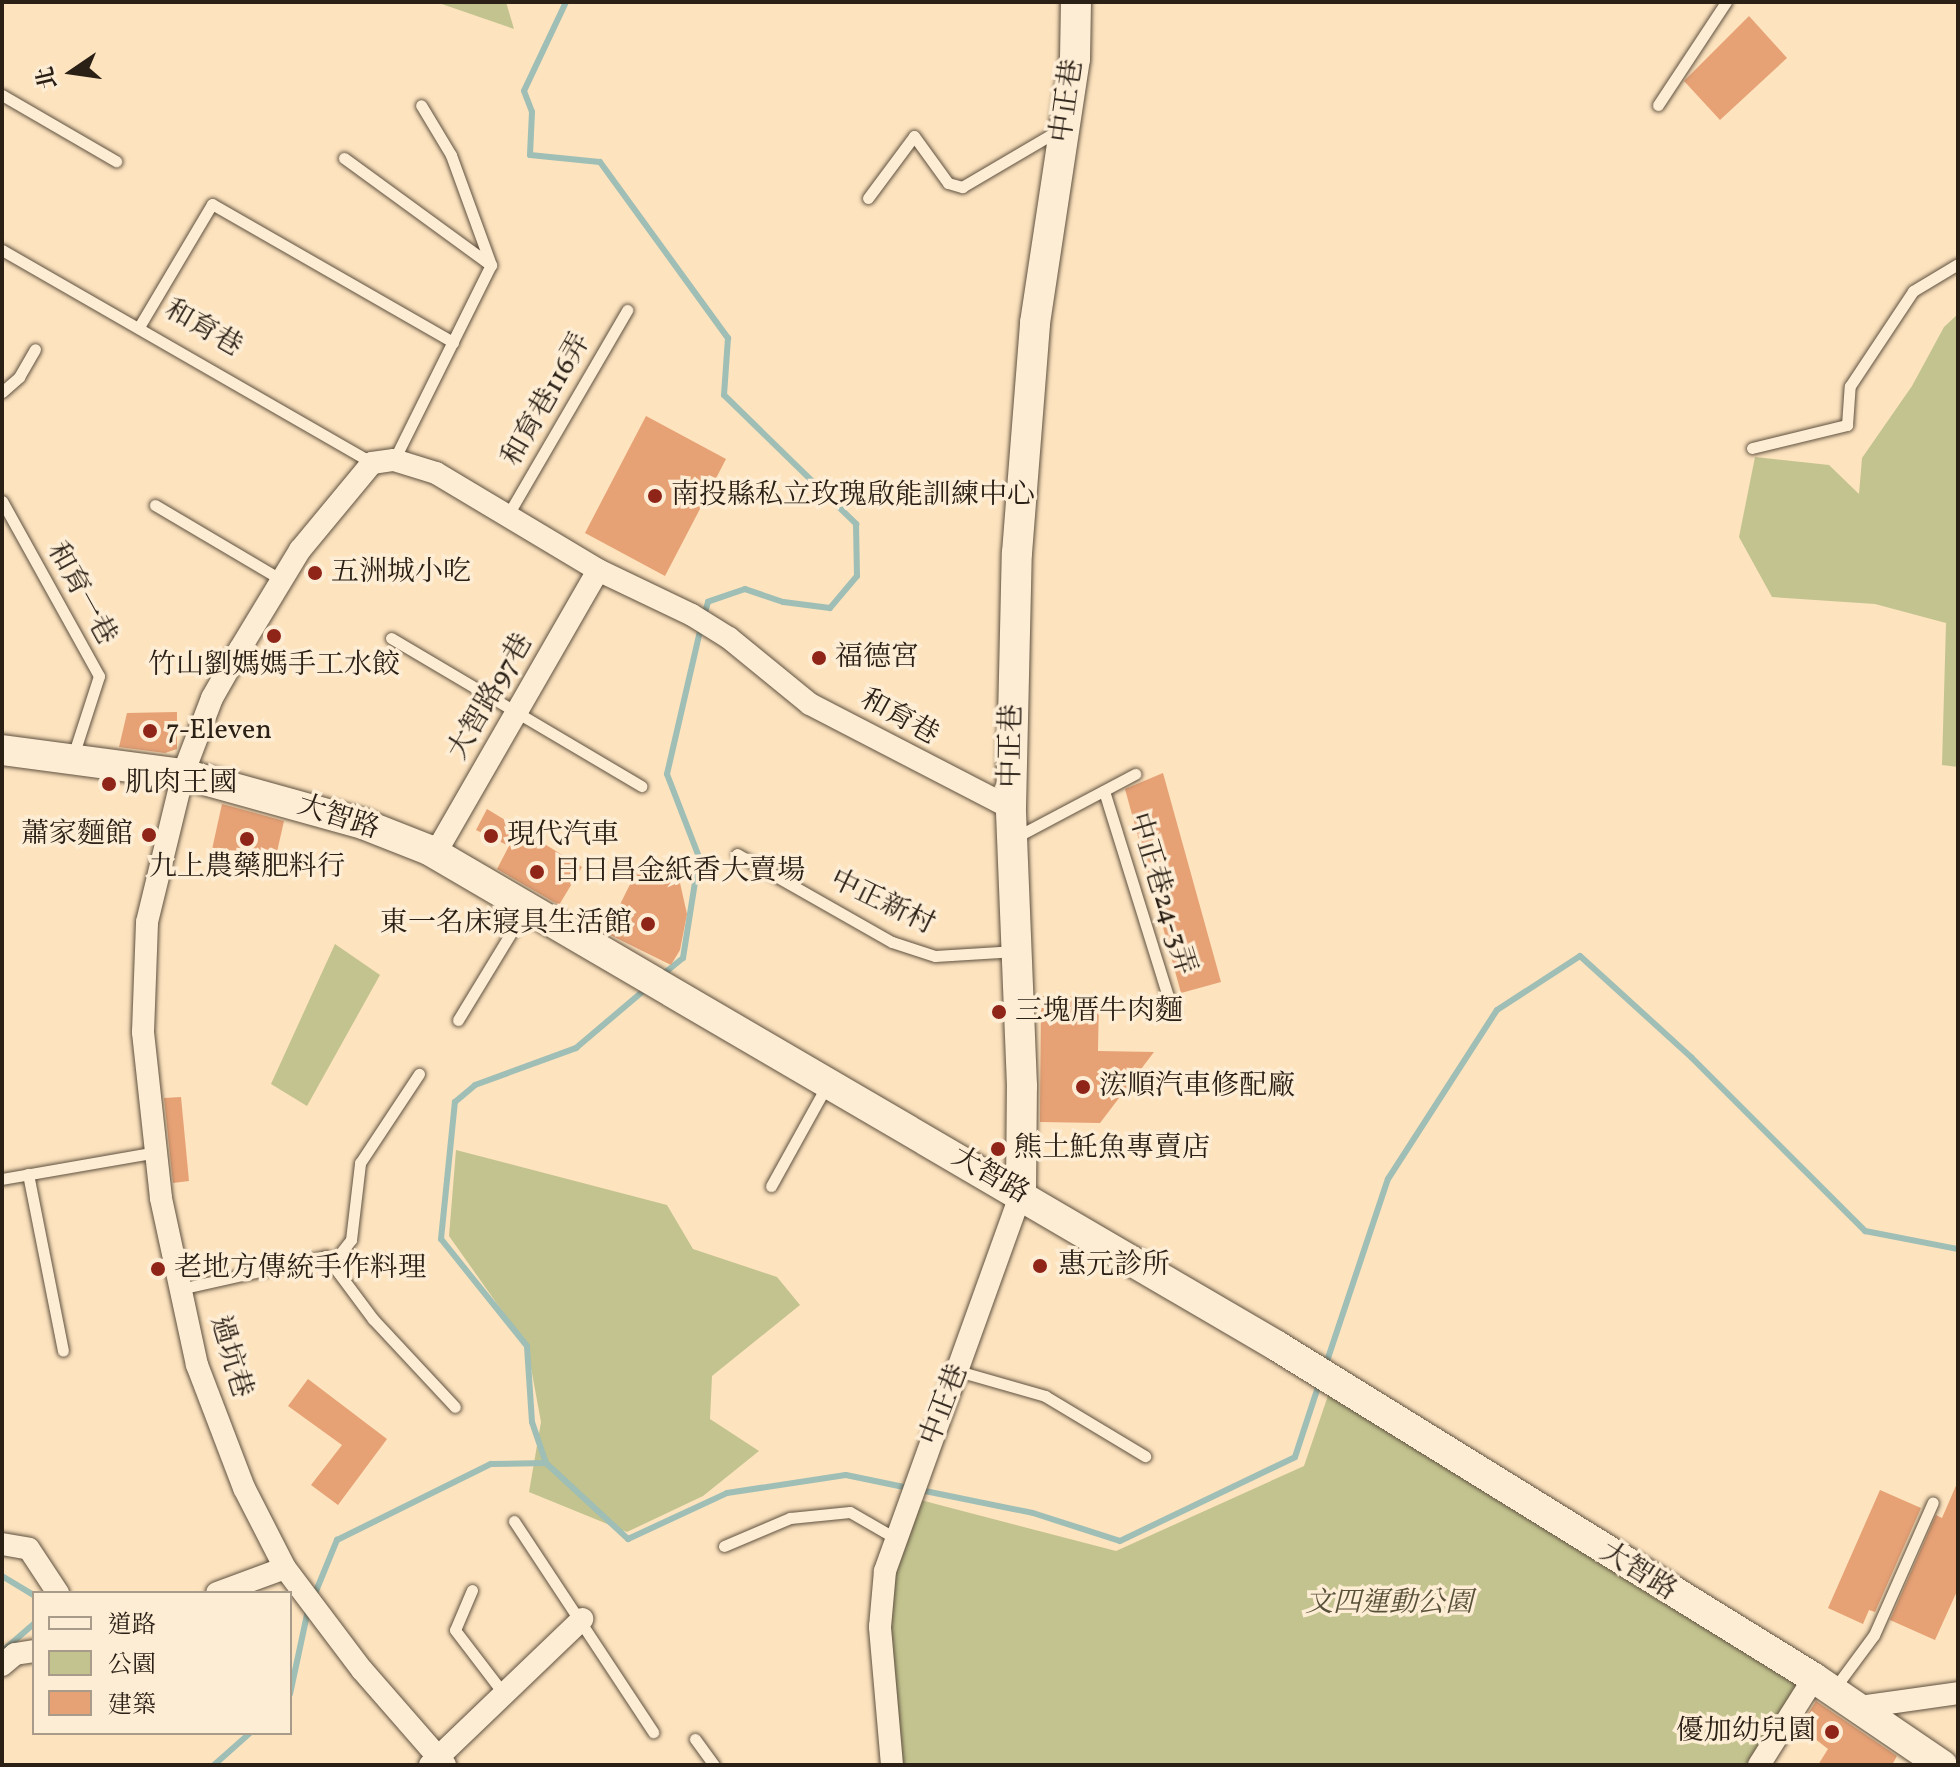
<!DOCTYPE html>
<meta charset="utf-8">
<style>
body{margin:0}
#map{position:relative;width:1960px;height:1767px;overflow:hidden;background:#fde3be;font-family:Vollkorn,"Noto Serif TC",serif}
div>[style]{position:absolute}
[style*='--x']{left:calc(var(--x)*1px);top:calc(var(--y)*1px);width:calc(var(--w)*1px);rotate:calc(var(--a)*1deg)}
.green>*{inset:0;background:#c3c38f}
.stream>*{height:6px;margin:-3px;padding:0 3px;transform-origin:3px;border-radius:3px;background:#9fbeb5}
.building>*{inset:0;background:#e6a175}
.roads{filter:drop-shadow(0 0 2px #5f5140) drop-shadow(0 0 2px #5f5140)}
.lane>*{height:11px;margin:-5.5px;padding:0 5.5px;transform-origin:5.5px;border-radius:5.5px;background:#feedd5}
.street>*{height:22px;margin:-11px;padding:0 11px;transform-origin:11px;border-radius:11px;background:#feedd5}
.secondary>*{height:30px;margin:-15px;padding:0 15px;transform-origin:15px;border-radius:15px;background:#feedd5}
.dots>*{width:22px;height:22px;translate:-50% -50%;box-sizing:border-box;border:4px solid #feedd5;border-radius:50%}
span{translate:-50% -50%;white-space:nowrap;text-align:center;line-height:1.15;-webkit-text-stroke:7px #feedd5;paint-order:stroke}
.street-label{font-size:28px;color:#2a2016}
.poi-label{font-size:28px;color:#2a2016}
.left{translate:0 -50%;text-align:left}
.right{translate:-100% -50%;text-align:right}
.park-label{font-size:28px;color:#58513a;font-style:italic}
.frame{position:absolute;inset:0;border:4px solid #2a2016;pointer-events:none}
.legend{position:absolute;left:32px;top:1591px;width:260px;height:144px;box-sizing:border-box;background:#feedd5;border:2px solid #a99b89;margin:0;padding:10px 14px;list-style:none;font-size:24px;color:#2a2016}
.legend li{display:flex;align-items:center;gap:16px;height:40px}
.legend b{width:40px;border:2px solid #a99b89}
.north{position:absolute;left:32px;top:32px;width:80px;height:80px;-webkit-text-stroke:6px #feedd5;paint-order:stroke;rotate:257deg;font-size:22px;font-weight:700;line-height:32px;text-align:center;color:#2a2016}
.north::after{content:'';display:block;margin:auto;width:28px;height:36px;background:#2a2016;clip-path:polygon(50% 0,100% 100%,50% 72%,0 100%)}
</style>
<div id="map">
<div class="green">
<div style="clip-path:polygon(436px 2px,506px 2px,514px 29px)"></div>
<div style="clip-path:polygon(1958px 314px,1958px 767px,1942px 765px,1946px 623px,1875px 604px,1772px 597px,1739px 537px,1755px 457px,1829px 465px,1859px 494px,1862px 458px,1912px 386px,1944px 327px)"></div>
<div style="clip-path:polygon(335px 944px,380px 975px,307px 1106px,271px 1084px)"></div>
<div style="clip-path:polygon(456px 1150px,667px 1205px,693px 1249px,777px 1277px,800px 1305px,712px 1376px,710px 1419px,759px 1451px,703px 1496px,627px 1532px,529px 1492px,541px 1422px,527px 1346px,449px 1236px)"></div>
<div style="clip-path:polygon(1333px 1381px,1814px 1678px,1759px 1765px,893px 1765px,880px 1627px,909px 1497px,1116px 1551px,1304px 1466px)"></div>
</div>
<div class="stream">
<div style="--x:566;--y:2;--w:98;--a:115.3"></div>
<div style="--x:524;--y:91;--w:22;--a:69"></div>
<div style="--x:532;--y:112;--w:43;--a:92.7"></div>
<div style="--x:530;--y:155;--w:70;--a:5.7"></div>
<div style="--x:600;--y:162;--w:218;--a:54"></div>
<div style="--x:728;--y:338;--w:57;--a:94"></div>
<div style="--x:724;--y:395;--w:185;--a:44.3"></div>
<div style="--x:856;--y:524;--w:52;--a:88.9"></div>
<div style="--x:857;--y:576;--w:42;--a:130.2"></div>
<div style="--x:830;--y:608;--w:47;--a:-172.7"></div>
<div style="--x:783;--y:602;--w:40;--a:-161.1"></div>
<div style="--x:745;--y:589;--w:39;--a:161"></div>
<div style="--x:708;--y:602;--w:15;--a:106"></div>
<div style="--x:662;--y:975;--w:27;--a:-39"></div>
<div style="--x:683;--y:958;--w:102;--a:-81"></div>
<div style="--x:699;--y:857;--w:89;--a:-111.1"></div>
<div style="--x:667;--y:774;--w:151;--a:-77"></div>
<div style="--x:1325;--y:1367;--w:198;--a:-71.5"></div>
<div style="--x:1388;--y:1179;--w:201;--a:-57.2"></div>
<div style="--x:1497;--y:1010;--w:99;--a:-33"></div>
<div style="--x:1580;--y:956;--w:151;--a:42.3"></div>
<div style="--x:1692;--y:1058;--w:245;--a:45"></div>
<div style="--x:1865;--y:1231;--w:95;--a:11"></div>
<div style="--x:546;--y:1463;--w:43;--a:-108.9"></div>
<div style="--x:532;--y:1422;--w:76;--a:-93.8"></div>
<div style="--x:527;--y:1346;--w:137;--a:-128.8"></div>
<div style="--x:441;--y:1239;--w:138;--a:-84.2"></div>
<div style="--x:455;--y:1102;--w:26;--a:-40"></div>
<div style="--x:475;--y:1085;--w:108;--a:-20.1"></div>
<div style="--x:576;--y:1048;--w:94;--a:-40.3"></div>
<div style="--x:920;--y:1490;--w:115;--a:11.5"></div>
<div style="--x:1033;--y:1513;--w:91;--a:17.8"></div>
<div style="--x:1120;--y:1541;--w:194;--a:-25.6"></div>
<div style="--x:1295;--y:1457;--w:80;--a:-71.8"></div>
<div style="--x:2;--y:1576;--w:37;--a:31"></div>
<div style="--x:314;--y:1596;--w:61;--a:-67.7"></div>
<div style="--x:337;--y:1540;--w:172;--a:-26.3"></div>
<div style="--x:491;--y:1464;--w:55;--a:-1"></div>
<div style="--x:546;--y:1463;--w:112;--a:42.8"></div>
<div style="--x:628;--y:1539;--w:109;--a:-24.9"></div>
<div style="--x:727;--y:1493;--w:120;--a:-8.6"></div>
<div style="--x:846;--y:1475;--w:64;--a:11.7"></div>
<div style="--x:6;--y:1648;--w:37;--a:-41"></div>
<div style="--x:290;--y:1694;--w:86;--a:-77.9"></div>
<div style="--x:214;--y:1765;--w:48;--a:-41.6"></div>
</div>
<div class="building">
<div style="clip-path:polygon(1749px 16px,1787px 58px,1720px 120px,1684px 81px)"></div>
<div style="clip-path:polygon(646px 416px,726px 459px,665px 576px,585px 533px)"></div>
<div style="clip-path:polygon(177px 712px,177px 749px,165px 753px,119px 747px,127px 713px)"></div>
<div style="clip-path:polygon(1163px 773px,1221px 982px,1181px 993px,1125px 789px)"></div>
<div style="clip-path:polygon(222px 804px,284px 821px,271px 878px,209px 863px)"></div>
<div style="clip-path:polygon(487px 809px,582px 867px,559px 905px,497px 869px,509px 846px,476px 830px)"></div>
<div style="clip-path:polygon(639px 866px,680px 883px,687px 914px,680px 950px,671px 965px,606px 933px)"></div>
<div style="clip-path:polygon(1041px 996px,1099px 997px,1098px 1051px,1154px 1052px,1100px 1123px,1040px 1122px)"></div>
<div style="clip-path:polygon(181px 1097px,189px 1181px,173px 1183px,164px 1098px)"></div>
<div style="clip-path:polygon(308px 1379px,387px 1439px,338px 1505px,311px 1485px,342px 1445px,288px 1406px)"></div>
<div style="clip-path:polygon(1958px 1481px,1958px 1589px,1935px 1640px,1890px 1620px,1936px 1515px,1942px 1518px)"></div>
<div style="clip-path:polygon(1880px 1490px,1921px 1508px,1875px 1612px,1869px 1610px,1863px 1624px,1828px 1608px)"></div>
<div style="clip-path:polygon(1816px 1701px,1897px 1756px,1892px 1765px,1818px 1765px,1828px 1749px,1800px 1727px)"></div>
</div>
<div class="roads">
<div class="lane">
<div style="--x:2;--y:95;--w:132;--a:30.1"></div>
<div style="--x:1658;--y:105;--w:123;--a:-56.6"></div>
<div style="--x:344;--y:158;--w:182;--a:36.1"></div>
<div style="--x:868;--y:198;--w:77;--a:-53.4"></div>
<div style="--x:914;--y:136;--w:58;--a:54.1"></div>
<div style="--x:948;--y:183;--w:15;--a:16"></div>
<div style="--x:962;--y:187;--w:115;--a:-30.4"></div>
<div style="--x:2;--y:250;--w:427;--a:29.9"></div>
<div style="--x:139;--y:327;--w:143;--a:-59.3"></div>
<div style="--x:212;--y:204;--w:278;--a:29.8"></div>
<div style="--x:2;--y:392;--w:23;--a:-41"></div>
<div style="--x:19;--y:377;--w:32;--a:-60"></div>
<div style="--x:1752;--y:448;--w:98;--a:-13.6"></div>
<div style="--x:1847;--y:425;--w:39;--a:-86"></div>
<div style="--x:1850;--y:386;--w:114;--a:-56.4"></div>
<div style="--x:1913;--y:291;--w:52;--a:-31"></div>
<div style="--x:394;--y:460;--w:218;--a:-63.6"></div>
<div style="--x:491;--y:265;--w:117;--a:-110"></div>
<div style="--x:451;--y:155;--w:58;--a:-121"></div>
<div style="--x:2;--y:501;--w:200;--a:61"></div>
<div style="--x:99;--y:676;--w:87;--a:108"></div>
<div style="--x:155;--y:505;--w:147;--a:30.6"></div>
<div style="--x:509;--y:513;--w:235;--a:-59.8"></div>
<div style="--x:391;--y:638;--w:291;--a:30.6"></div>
<div style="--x:1104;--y:791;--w:232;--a:72.7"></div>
<div style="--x:1016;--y:837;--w:135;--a:-27.9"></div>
<div style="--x:737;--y:854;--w:178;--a:29.6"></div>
<div style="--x:892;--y:942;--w:45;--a:18"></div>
<div style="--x:935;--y:956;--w:81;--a:-3.5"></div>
<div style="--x:458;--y:1020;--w:131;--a:-58.7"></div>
<div style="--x:28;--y:1174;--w:180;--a:78.8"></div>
<div style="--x:2;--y:1179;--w:156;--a:-9.9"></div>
<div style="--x:771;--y:1186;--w:115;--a:-61"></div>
<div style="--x:332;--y:1264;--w:31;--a:-52"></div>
<div style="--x:351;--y:1240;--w:78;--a:-83.3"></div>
<div style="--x:360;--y:1163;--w:107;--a:-56.5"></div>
<div style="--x:180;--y:1289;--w:150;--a:-12.7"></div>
<div style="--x:326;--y:1256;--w:79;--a:53.3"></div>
<div style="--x:373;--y:1319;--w:120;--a:47"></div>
<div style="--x:958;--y:1371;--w:91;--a:16"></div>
<div style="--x:1045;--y:1396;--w:117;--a:31"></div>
<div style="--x:514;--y:1521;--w:253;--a:56.6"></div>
<div style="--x:724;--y:1546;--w:72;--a:-23"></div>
<div style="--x:790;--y:1518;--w:60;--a:-5.7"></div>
<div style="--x:850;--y:1512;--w:52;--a:30"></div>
<div style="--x:472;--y:1590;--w:43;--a:113"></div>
<div style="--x:455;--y:1630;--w:81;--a:52.6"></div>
<div style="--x:1834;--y:1689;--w:67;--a:-53.5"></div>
<div style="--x:1874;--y:1635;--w:145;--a:-66.1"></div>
<div style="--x:695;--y:1739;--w:32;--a:54"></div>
</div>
<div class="street">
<div style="--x:435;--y:854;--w:327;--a:-60.1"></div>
<div style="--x:2;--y:1544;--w:27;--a:10"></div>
<div style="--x:29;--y:1549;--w:53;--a:56.6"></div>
<div style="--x:217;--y:1593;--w:72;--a:-20.2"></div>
<div style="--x:2;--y:1665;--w:17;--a:-40"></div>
<div style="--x:15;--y:1654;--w:19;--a:-9"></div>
<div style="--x:1860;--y:1707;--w:99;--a:-8.1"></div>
<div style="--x:430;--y:1765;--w:211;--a:-43.8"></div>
<div style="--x:445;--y:1765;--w:126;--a:-131.1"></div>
<div style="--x:362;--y:1670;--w:128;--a:-127"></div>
<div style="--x:285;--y:1568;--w:90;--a:-117.1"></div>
<div style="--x:244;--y:1488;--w:132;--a:-110.9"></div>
<div style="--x:197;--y:1365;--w:171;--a:-102.2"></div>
<div style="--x:161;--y:1198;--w:167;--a:-96.2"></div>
<div style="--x:143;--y:1032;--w:110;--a:-87.9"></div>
<div style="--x:147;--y:922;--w:152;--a:-76.3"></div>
<div style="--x:183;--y:774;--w:81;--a:-69.1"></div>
<div style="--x:212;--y:698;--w:56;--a:-60.3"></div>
<div style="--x:240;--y:649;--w:116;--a:-58.8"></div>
<div style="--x:300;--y:550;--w:113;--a:-50.4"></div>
<div style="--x:372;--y:463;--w:22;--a:-8"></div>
<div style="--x:394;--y:460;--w:44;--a:17.2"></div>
<div style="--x:436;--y:473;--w:189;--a:30.9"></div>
<div style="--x:598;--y:570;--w:104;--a:25.6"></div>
<div style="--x:692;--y:615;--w:44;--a:31.9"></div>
<div style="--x:729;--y:638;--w:104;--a:39.2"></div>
<div style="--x:810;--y:704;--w:226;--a:27.4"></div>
<div style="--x:892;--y:1765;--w:139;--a:-95"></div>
<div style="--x:880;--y:1627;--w:56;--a:-84.9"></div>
<div style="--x:885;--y:1571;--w:402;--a:-70.2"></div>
<div style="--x:1759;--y:1765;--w:103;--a:-57.7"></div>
</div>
<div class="secondary">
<div style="--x:2;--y:750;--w:183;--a:7.6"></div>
<div style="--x:183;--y:774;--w:187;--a:15.5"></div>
<div style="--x:363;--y:824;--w:71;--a:21.5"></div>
<div style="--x:429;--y:850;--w:982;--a:30.32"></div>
<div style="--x:1277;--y:1346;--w:631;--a:31.73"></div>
<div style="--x:1814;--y:1678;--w:155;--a:34.2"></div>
<div style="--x:1021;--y:1193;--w:107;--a:-89.5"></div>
<div style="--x:1022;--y:1086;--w:278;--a:-92.3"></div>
<div style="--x:1011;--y:808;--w:255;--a:-88.7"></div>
<div style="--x:1017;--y:553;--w:231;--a:-85.5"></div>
<div style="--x:1035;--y:323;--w:267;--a:-81.4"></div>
<div style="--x:1075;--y:59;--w:57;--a:-89"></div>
</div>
</div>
<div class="dots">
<div style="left:655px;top:496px;background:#8f2418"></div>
<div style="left:315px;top:573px;background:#8f2418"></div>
<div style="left:274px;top:636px;background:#8f2418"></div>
<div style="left:819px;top:658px;background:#8f2418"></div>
<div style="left:150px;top:731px;background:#8f2418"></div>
<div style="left:109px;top:784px;background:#8f2418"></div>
<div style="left:149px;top:835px;background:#8f2418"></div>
<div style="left:491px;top:836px;background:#8f2418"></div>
<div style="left:247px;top:839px;background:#8f2418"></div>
<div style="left:537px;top:872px;background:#8f2418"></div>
<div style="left:648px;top:924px;background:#8f2418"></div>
<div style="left:999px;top:1012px;background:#8f2418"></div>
<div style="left:1083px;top:1087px;background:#8f2418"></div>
<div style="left:998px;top:1149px;background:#8f2418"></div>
<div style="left:1040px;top:1266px;background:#8f2418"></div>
<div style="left:158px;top:1269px;background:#8f2418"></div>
<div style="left:1832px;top:1732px;background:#8f2418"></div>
</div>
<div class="street-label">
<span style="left:1068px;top:101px;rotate:-82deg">中正巷</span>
<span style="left:203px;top:329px;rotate:30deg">和育巷</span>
<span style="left:547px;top:400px;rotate:-60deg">和育巷116弄</span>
<span style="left:81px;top:594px;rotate:61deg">和育一巷</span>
<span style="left:491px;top:697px;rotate:-60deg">大智路97巷</span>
<span style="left:899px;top:718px;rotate:29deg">和育巷</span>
<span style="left:1012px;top:746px;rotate:-89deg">中正巷</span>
<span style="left:338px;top:818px;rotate:18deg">大智路</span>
<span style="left:1161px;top:894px;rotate:73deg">中正巷24-3弄</span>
<span style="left:882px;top:903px;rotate:26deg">中正新村</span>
<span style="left:990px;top:1176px;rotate:30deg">大智路</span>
<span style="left:230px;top:1357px;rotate:73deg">過坑巷</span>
<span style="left:945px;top:1405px;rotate:-69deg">中正巷</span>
<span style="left:1638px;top:1572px;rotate:32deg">大智路</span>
</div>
<div class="poi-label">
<span class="left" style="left:671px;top:496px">南投縣私立玫瑰啟能訓練中心</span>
<span class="left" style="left:331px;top:573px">五洲城小吃</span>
<span class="left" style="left:835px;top:658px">福德宮</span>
<span style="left:274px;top:666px">竹山劉媽媽手工水餃</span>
<span class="left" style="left:166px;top:731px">7-Eleven</span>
<span class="left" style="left:125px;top:784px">肌肉王國</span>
<span class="right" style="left:133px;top:835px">蕭家麵館</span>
<span class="left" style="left:507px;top:836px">現代汽車</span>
<span style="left:247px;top:868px">九上農藥肥料行</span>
<span class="left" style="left:553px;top:872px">日日昌金紙香大賣場</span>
<span class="right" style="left:632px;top:924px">東一名床寢具生活館</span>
<span class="left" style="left:1015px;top:1012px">三塊厝牛肉麵</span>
<span class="left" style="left:1099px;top:1087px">浤順汽車修配廠</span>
<span class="left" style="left:1014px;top:1149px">熊土魠魚專賣店</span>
<span class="left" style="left:1058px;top:1266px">惠元診所</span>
<span class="left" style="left:174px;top:1269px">老地方傳統手作料理</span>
<span class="right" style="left:1816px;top:1732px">優加幼兒園</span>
</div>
<div class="park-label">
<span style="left:1389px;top:1604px">文四運動公園</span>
</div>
<div class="frame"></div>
<ul class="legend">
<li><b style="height:10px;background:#feedd5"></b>道路</li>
<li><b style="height:22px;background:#c3c38f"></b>公園</li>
<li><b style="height:22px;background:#e6a175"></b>建築</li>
</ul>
<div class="north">北</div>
</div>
